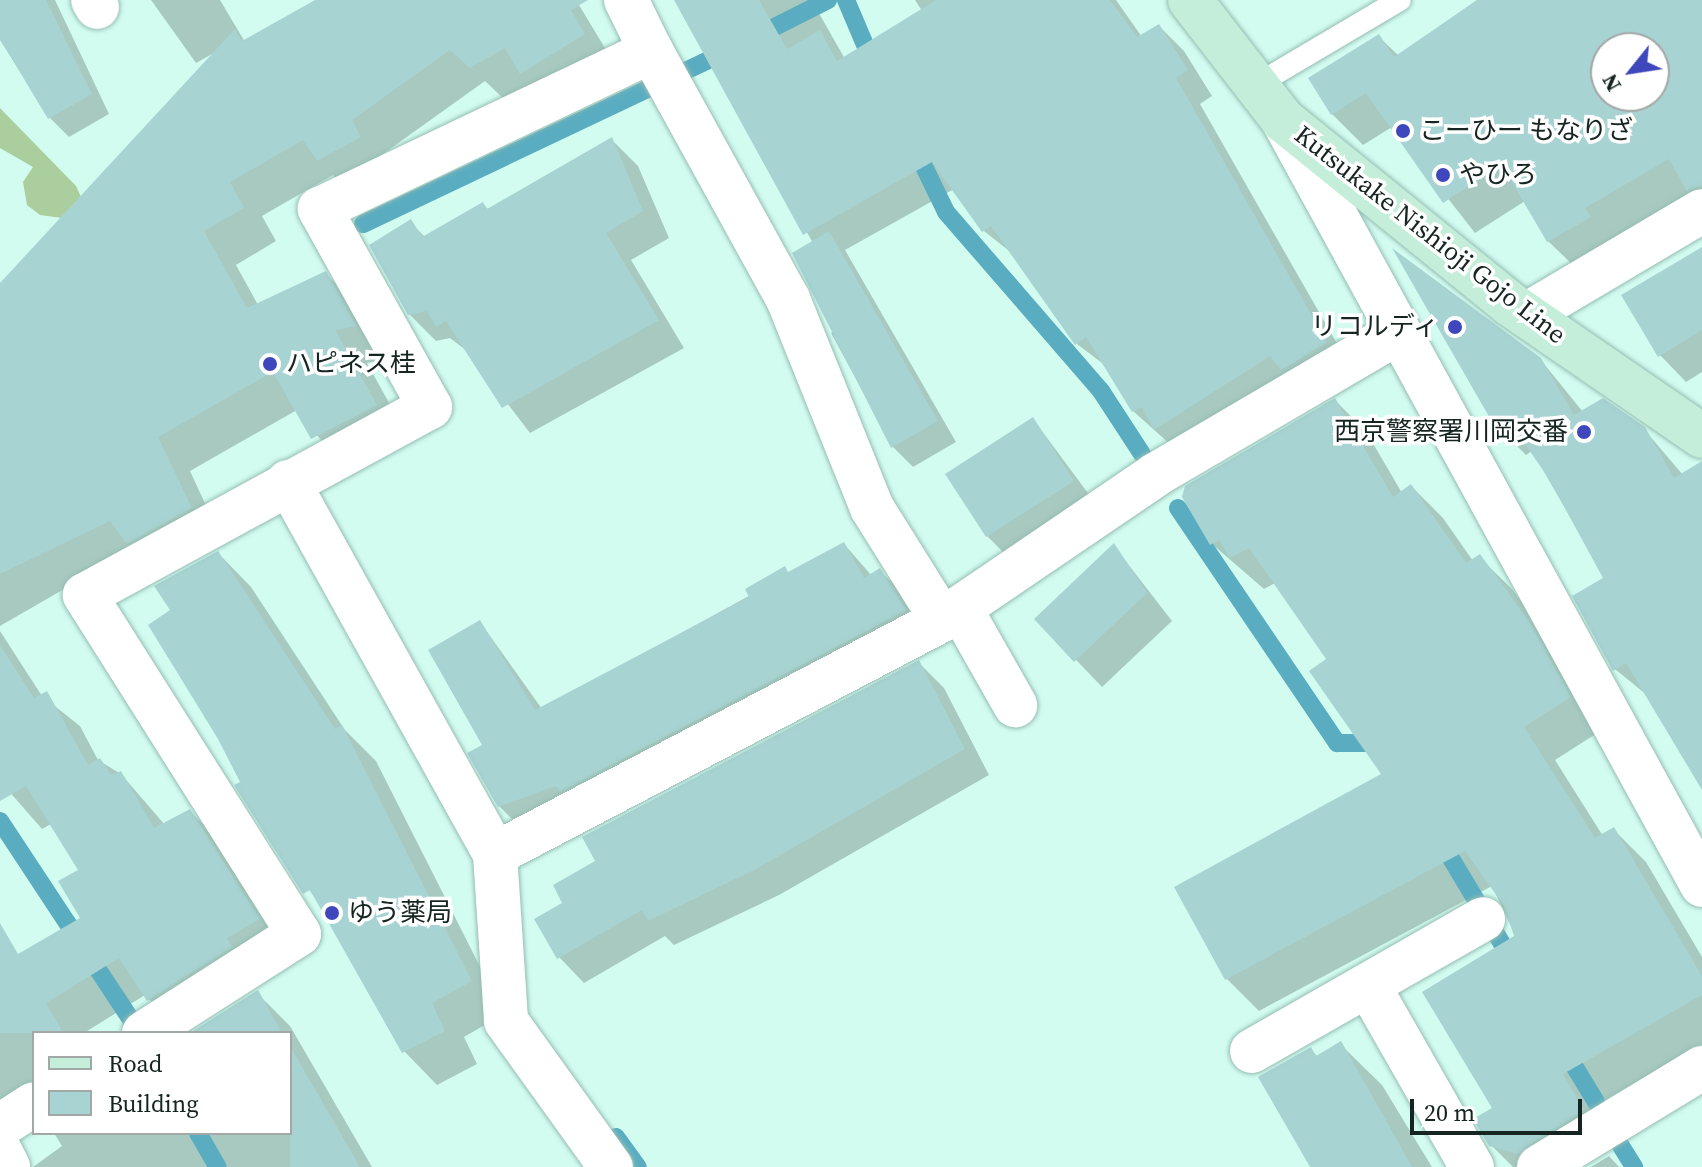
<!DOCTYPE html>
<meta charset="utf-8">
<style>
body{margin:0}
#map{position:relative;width:1702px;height:1167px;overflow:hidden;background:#d3fcf1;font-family:"Source Serif 4","Noto Sans JP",serif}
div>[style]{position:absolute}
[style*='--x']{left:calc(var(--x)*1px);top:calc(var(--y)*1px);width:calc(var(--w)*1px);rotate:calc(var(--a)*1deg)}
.green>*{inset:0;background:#aace9d}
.shadow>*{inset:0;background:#0003}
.stream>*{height:18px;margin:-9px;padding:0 9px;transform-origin:9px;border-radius:9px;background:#5aadc1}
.building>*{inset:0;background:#a7d3d2}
.roads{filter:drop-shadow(0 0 2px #95bdb2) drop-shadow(0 0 2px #95bdb2)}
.lane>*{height:22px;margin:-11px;padding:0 11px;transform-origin:11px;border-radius:11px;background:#fff}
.street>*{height:44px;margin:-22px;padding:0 22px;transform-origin:22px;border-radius:22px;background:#fff}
.secondary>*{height:44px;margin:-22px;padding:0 22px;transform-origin:22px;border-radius:22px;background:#c4eed9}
.dots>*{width:22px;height:22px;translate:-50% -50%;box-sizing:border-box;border:4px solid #fff;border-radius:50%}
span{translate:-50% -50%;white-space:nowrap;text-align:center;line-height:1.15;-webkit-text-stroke:7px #fff;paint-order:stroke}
.poi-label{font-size:26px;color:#162521}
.left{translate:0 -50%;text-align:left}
.right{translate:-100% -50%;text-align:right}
.street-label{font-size:26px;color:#162521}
.legend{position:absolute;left:32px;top:1031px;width:260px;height:104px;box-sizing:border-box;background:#fff;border:2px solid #a2a8a6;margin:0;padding:10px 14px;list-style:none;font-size:24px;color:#162521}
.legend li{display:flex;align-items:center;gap:16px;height:40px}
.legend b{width:40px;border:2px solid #a2a8a6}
.north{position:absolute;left:1590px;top:32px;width:80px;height:80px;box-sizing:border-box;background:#fff;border:2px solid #a2a8a6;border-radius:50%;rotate:240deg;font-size:22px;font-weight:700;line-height:32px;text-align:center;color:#162521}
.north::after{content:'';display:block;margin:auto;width:28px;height:36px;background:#3e47bb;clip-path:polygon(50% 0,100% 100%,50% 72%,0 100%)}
.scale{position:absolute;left:1410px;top:1099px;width:172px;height:36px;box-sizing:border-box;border:4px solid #162521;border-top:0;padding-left:10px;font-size:24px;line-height:28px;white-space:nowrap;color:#162521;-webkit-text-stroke:6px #fff;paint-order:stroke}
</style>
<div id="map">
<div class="green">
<div style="clip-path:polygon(0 108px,76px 186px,88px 212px,84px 221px,40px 215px,27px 205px,23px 182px,33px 167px,0 148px)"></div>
</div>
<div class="shadow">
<div style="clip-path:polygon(0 0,55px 0,109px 114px,69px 137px,50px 118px,0 40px)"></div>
<div style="clip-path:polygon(151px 0,220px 0,245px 42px,348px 0,576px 0,617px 68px,505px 100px,485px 81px,383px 154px,393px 170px,351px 193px,333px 175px,262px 216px,276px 241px,236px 265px,258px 305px,325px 273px,359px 307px,388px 359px,367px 363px,409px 439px,346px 471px,297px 410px,190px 471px,223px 542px,99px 569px,0 626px,0 286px,214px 53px,196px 63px)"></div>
<div style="clip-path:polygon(677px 0,831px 0,816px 8px,845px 59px,922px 11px,915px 0,1116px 0,1142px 37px,1159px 26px,1184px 51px,1212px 96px,1200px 104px,1351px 368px,1181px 454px,1133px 411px,1106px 366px,1077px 344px,1013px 254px,984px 231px,954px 189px,845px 250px,956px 442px,913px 467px,893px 447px,831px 333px,838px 329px,813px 243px)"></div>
<div style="clip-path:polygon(evenodd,1477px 0,1702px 0,1702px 196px,1580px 272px,1548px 241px,1525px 201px,1475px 233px,1392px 127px,1363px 145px,1332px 114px,1311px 79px,1379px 37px,1399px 56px,1477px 0,1606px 48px,1654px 48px,1654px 96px,1606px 96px,1606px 48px)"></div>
<div style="clip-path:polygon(611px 139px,638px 166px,669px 238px,631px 260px,684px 348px,530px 433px,467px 351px,450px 338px,436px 341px,409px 314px,410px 222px,425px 237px,483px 204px,489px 210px)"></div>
<div style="clip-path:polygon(1702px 249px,1702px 372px,1686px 382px,1660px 355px)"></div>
<div style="clip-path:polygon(1540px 359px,1583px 412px,1643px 428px,1683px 475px,1702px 469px,1702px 778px,1648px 696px,1615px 669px,1606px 579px,1532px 451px,1526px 455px,1497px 426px)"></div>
<div style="clip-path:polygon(1335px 400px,1367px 433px,1402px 493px,1411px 486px,1443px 518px,1473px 561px,1479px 557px,1512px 589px,1561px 656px,1602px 730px,1555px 760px,1603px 836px,1614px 830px,1646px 862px,1702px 957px,1702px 1045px,1594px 1106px,1615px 1143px,1579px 1167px,1513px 1167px,1490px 1144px,1516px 937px,1492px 886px,1259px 1011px,1227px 979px,1177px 887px,1384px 775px,1328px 660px,1275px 583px,1264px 589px,1212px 544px)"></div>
<div style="clip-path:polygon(1033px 419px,1099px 508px,1014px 563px,987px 536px)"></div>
<div style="clip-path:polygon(844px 544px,872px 576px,880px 571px,904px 594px,929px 635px,523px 830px,499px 806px,485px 745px,480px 622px,542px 709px)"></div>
<div style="clip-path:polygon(1114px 546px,1172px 621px,1102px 687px,1037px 619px)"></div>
<div style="clip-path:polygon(218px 553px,251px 587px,345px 730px,376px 761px,504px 1014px,464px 1037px,477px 1064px,437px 1085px,404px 1051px,326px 914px,237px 785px,242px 783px,173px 611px)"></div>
<div style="clip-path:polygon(0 631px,42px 696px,80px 726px,98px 760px,121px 774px,165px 825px,190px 811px,223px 844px,292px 953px,181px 1033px,145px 995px,84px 1033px,34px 1033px,34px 1102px,0 1122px,0 967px,83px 918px,80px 871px,51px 824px,42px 829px,0 781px)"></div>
<div style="clip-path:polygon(919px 663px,944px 688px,989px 775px,779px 895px,674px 945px,665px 936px,584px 983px,559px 957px,565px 904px,597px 862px)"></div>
<div style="clip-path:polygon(257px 993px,290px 1026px,372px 1167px,33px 1167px,62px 1146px,54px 1133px,290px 1133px,290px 1033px,194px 1033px)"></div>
<div style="clip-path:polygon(1340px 1044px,1382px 1085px,1432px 1167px,1312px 1167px,1310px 1049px,1318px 1057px)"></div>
<div style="clip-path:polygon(1609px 1156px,1619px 1167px,1591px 1167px)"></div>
</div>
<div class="stream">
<div style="--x:846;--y:0;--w:72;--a:67"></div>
<div style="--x:755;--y:37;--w:82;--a:-26.9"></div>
<div style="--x:914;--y:146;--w:73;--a:64.1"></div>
<div style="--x:946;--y:212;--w:237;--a:49.1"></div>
<div style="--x:1101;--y:391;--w:75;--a:56.9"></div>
<div style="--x:363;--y:224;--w:405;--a:-25.4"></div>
<div style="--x:1178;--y:508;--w:284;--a:55.9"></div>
<div style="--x:1337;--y:743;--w:35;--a:0"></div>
<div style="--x:1372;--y:743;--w:9;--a:49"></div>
<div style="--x:0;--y:821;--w:254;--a:56.6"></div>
<div style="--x:1440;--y:840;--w:142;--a:59.1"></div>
<div style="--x:1562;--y:1046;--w:66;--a:58.7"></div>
<div style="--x:198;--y:1133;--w:39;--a:60"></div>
<div style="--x:616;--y:1137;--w:37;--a:54"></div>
<div style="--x:1621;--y:1146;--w:25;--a:58"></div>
</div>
<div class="building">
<div style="clip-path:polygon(0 0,46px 0,92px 94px,48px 119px,0 39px)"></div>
<div style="clip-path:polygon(315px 0,588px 0,571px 10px,585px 34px,520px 74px,505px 48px,470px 68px,450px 50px,352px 120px,361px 137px,317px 161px,303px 140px,230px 182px,244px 208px,204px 231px,247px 308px,326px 271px,356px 326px,335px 330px,377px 405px,311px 439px,273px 372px,158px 437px,192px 508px,127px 544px,110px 521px,0 574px,0 283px,235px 29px,242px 41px)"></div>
<div style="clip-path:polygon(674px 0,759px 0,787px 49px,820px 30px,837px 61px,936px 0,1110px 0,1137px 37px,1159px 24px,1188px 70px,1176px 78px,1327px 342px,1281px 370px,1270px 356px,1154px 430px,1142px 407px,1132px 412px,1086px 337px,1075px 345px,991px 226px,982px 232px,932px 162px,803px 235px)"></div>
<div style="clip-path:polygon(evenodd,1477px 0,1702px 0,1702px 186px,1687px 191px,1669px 159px,1585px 208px,1591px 217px,1547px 242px,1502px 165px,1443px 203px,1366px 93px,1331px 115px,1308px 78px,1379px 34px,1394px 57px,1477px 0,1606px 48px,1654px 48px,1654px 96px,1606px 96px,1606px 48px)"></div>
<div style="clip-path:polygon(612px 137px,643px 211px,606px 233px,659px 320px,502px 408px,446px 321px,436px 327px,427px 311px,408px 315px,369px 245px,411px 219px,422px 237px,483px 202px,487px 209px)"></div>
<div style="clip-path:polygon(829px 231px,938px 421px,891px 448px,792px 253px)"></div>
<div style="clip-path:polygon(1702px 247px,1702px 330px,1658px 357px,1621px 295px)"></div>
<div style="clip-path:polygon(1392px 248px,1541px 358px,1574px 415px,1603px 398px,1645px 427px,1674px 478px,1702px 461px,1702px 790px,1626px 663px,1613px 671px,1572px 596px,1603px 578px,1549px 479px,1508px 419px,1495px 427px)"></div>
<div style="clip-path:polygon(1335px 398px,1393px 497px,1411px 484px,1466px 563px,1480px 554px,1529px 621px,1571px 697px,1524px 727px,1595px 838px,1614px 827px,1702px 976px,1702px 995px,1563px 1074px,1584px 1110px,1518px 1154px,1489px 1146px,1473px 1119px,1492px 1108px,1422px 992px,1514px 936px,1504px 906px,1465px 851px,1225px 980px,1174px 887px,1381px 774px,1309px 671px,1326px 659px,1249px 548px,1230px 558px,1219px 540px,1210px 545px,1182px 497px,1185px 486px)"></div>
<div style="clip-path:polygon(1033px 417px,1074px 481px,986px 537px,945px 474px)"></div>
<div style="clip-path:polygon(844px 542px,864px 578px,880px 568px,906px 610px,560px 792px,556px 786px,498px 807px,467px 753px,482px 745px,428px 650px,480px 620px,535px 710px,749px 597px,745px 589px,785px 566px,788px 572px)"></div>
<div style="clip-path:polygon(1114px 543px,1147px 593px,1074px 662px,1034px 619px)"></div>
<div style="clip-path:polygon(218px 551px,335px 729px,342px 725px,472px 981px,432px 1003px,445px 1031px,402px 1053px,310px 890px,303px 894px,234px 785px,240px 782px,218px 739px,148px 625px,170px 610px,154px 586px)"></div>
<div style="clip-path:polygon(0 645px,34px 698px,47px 691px,88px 765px,100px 758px,111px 775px,121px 771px,154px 828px,190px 809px,260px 919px,227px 938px,232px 947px,147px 1001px,119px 958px,46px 1003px,63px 1033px,0 1033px,0 923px,18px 954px,80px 918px,58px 881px,78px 870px,26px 786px,0 801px)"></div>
<div style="clip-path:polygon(919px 660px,965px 749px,754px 870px,648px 921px,642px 910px,557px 959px,534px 919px,562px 903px,553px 885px,595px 861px,582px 837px)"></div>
<div style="clip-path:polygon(258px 990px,282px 1033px,190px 1033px)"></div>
<div style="clip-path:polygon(1341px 1041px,1384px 1117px,1412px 1167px,1310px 1167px,1258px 1077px,1311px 1047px,1316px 1056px)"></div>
<div style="clip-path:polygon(290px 1046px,360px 1167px,290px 1167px)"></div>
</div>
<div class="roads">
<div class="lane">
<div style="--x:1256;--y:85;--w:167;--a:-30.6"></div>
</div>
<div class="street">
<div style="--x:93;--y:0;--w:8;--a:60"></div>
<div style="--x:1283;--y:120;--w:872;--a:61.29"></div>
<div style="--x:1526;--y:315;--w:204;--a:-30.6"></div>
<div style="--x:288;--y:482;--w:426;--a:60.9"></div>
<div style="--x:495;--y:854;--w:167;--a:86.2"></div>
<div style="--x:506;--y:1021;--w:180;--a:54.3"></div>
<div style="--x:960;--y:608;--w:112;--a:60.4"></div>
<div style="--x:942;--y:620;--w:258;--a:-34.2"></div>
<div style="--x:1155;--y:475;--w:278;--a:-30.4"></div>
<div style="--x:495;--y:854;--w:505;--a:-27.63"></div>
<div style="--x:942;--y:620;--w:132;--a:-122"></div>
<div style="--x:872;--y:508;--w:225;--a:-111.9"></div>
<div style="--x:788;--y:299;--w:283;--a:-118.9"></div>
<div style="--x:1368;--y:985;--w:210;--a:60.3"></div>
<div style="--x:144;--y:1033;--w:184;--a:-32.6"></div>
<div style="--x:299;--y:934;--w:401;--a:-122.3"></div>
<div style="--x:85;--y:595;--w:393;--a:-28.6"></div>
<div style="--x:430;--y:407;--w:227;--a:-119.1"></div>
<div style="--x:320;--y:209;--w:367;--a:-25.5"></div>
<div style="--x:651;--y:51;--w:57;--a:-116.1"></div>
<div style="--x:1252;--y:1051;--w:266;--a:-29.7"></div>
<div style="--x:0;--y:1126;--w:40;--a:-32.9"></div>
<div style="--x:0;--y:1151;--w:18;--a:63"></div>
<div style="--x:1539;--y:1167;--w:191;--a:-31.3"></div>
</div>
<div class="secondary">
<div style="--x:1190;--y:0;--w:152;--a:52.2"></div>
<div style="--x:1283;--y:120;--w:292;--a:39"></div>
<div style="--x:1510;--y:304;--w:233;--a:34.5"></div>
</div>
</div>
<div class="dots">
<div style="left:1403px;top:131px;background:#3e47bb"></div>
<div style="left:1443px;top:175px;background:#3e47bb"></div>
<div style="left:1455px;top:327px;background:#3e47bb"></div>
<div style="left:270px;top:364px;background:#3e47bb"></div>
<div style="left:1584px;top:432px;background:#3e47bb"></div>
<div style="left:332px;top:913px;background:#3e47bb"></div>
</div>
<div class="poi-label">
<span class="left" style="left:1419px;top:131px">こーひー もなりざ</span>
<span class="left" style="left:1459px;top:175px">やひろ</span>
<span class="right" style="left:1439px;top:327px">リコルディ</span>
<span class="left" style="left:286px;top:364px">ハピネス桂</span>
<span class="right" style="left:1568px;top:432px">西京警察署川岡交番</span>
<span class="left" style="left:348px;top:913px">ゆう薬局</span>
</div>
<div class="street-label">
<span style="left:1430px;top:235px;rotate:38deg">Kutsukake Nishioji Gojo Line</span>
</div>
<ul class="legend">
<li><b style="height:10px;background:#c4eed9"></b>Road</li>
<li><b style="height:22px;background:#a7d3d2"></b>Building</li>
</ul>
<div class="north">N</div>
<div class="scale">20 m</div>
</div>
